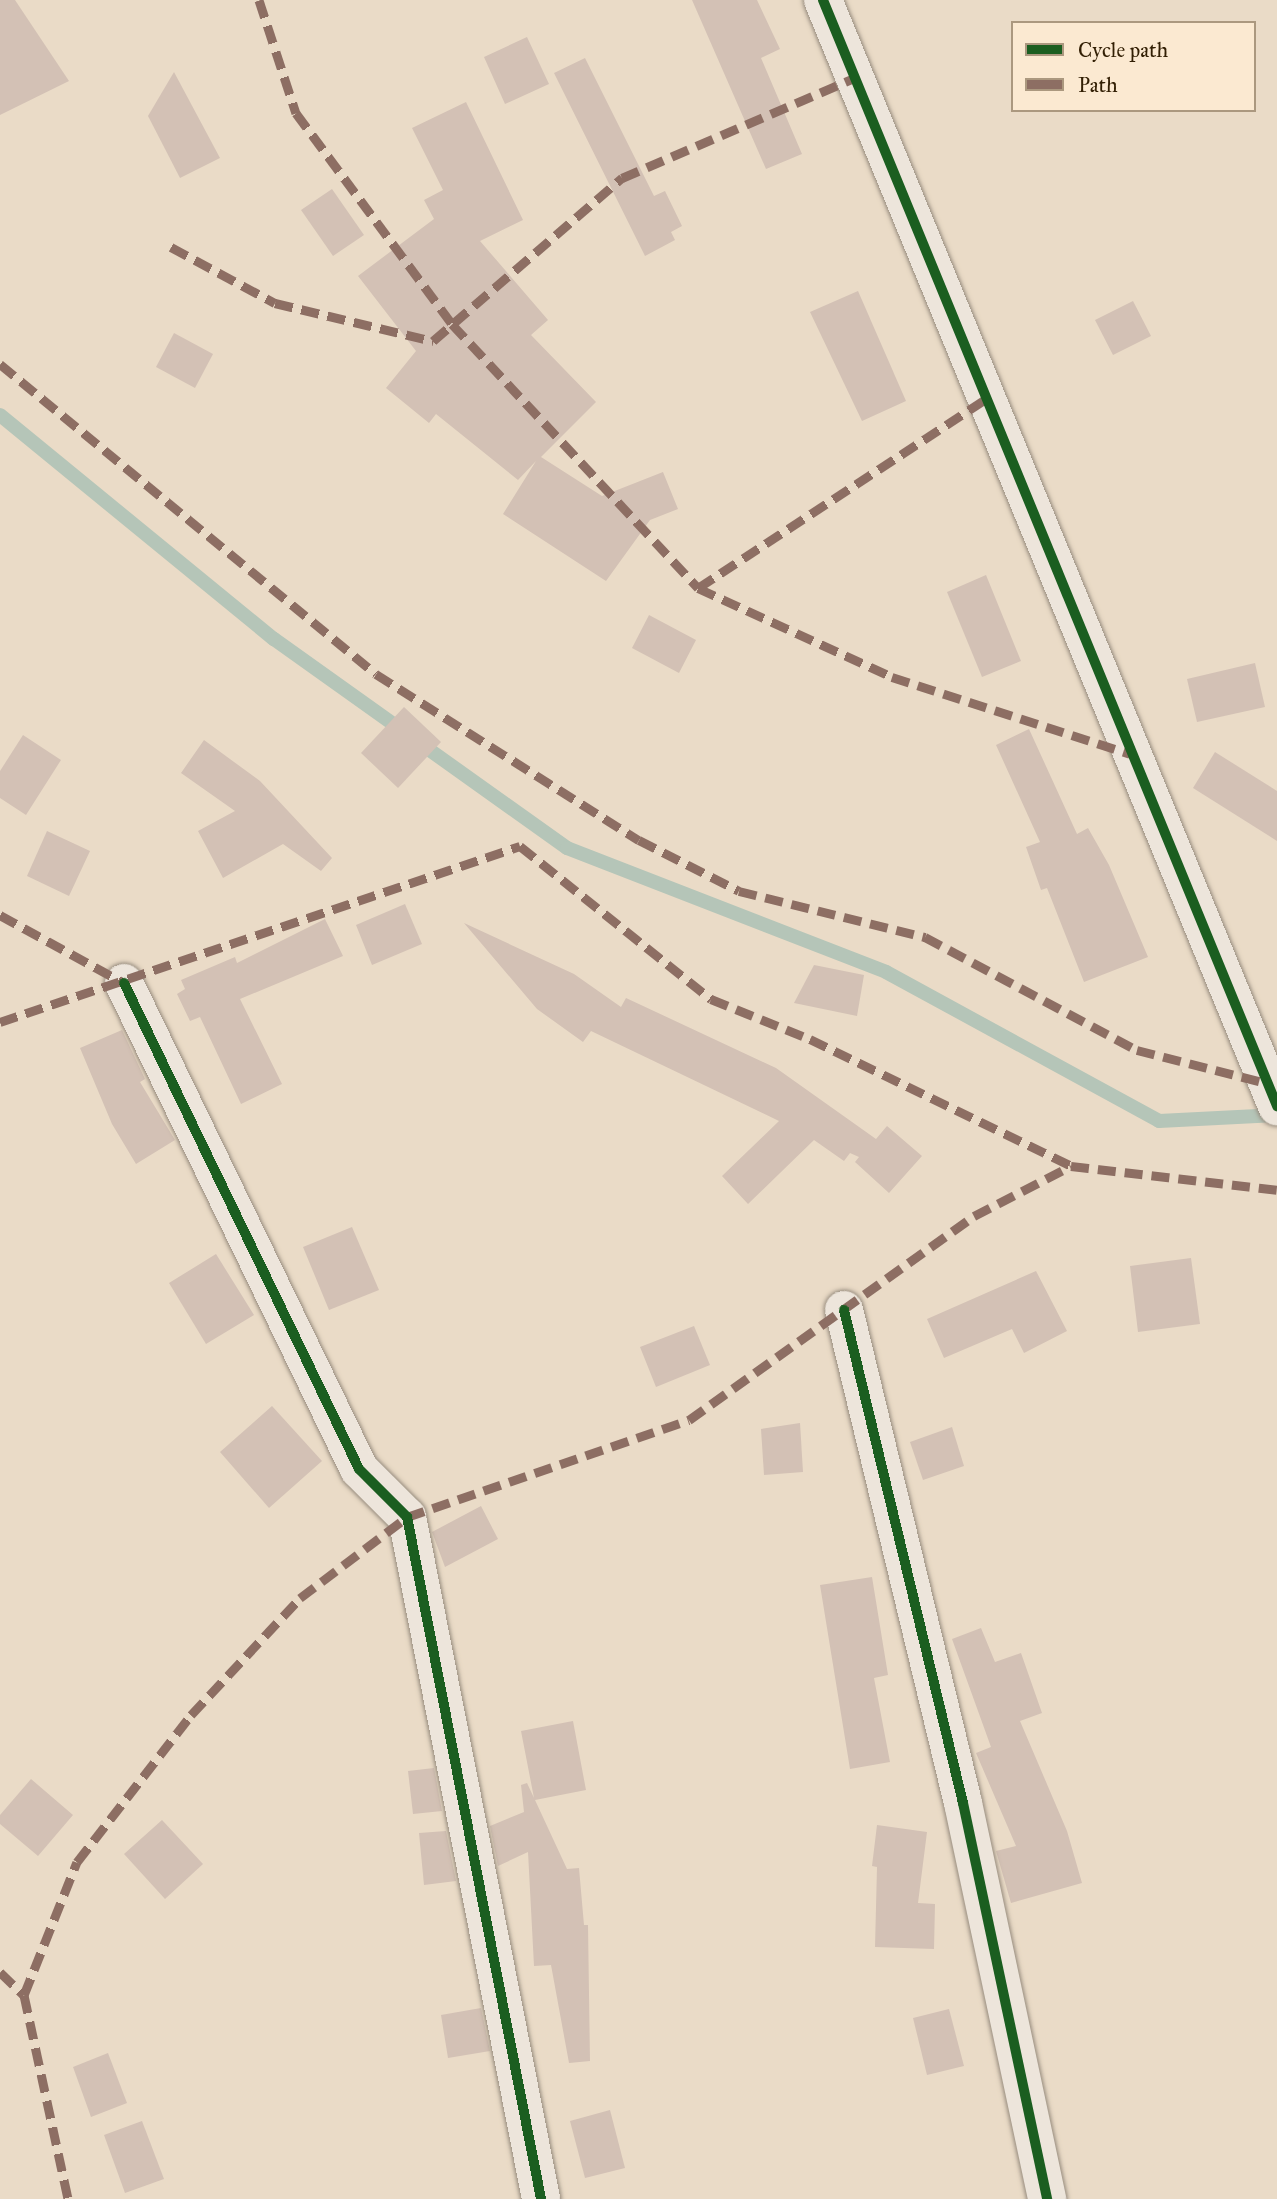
<!DOCTYPE html>
<style>
body{margin:0}
#map{position:relative;width:1277px;height:2199px;overflow:hidden;background:#eadbc7;font-family:"IM FELL Great Primer",serif}
div>[style]{position:absolute}
[style*='--x']{left:calc(var(--x)*1px);top:calc(var(--y)*1px);width:calc(var(--w)*1px);rotate:calc(var(--a)*1deg)}
.stream>*{height:14px;margin:-7px;padding:0 7px;transform-origin:7px;border-radius:7px;background:#b5c5b8}
.building>*{inset:0;background:#d3c1b5}
.roads{filter:drop-shadow(0 0 2px #978c7e) drop-shadow(0 0 2px #978c7e)}
.minor>*{height:38px;margin:-19px;padding:0 19px;transform-origin:19px;border-radius:19px;background:#ede5db}
.quiet>*{height:9px;margin-top:-4.5px;transform-origin:0;background:repeating-linear-gradient(90deg,#8d6e63 0 18px,transparent 0 27px)}
.cycleway>*{height:10px;margin:-5px;padding:0 5px;transform-origin:5px;border-radius:5px;background:#1b5e20}
span{translate:-50% -50%;white-space:nowrap;text-align:center;line-height:1.15;-webkit-text-stroke:5px #fbe9d1;paint-order:stroke}
.legend{position:absolute;left:1011px;top:21px;width:245px;height:91px;box-sizing:border-box;background:#fbe9d1;border:2px solid #ab987f;margin:0;padding:9px 12px;list-style:none;font-size:21px;color:#321f04}
.legend li{display:flex;align-items:center;gap:14px;height:35px}
.legend b{width:35px;border:2px solid #ab987f}
</style>
<div id="map">
<div class="stream">
<div style="--x:0;--y:415;--w:354;--a:39.3"></div>
<div style="--x:274;--y:639;--w:360;--a:35.5"></div>
<div style="--x:567;--y:848;--w:342;--a:21.2"></div>
<div style="--x:886;--y:972;--w:311;--a:28.6"></div>
<div style="--x:1159;--y:1121;--w:118;--a:-2.9"></div>
</div>
<div class="building">
<div style="clip-path:polygon(0 0,15px 0,69px 81px,0 115px)"></div>
<div style="clip-path:polygon(692px 0,757px 0,780px 49px,761px 58px,802px 154px,766px 169px)"></div>
<div style="clip-path:polygon(527px 37px,549px 84px,505px 104px,484px 57px)"></div>
<div style="clip-path:polygon(585px 58px,654px 196px,665px 191px,682px 226px,671px 232px,675px 240px,645px 256px,554px 73px)"></div>
<div style="clip-path:polygon(174px 72px,220px 158px,180px 178px,148px 116px)"></div>
<div style="clip-path:polygon(466px 102px,523px 220px,480px 241px,548px 320px,531px 335px,596px 402px,541px 457px,602px 496px,663px 472px,678px 509px,650px 520px,606px 581px,503px 514px,536px 461px,518px 480px,436px 414px,429px 423px,386px 388px,416px 351px,358px 276px,434px 219px,424px 200px,443px 190px,412px 128px)"></div>
<div style="clip-path:polygon(332px 189px,364px 235px,333px 256px,301px 210px)"></div>
<div style="clip-path:polygon(858px 291px,906px 401px,862px 421px,810px 312px)"></div>
<div style="clip-path:polygon(1133px 301px,1151px 336px,1113px 355px,1095px 320px)"></div>
<div style="clip-path:polygon(174px 333px,213px 354px,195px 388px,156px 367px)"></div>
<div style="clip-path:polygon(986px 575px,1021px 661px,982px 677px,947px 592px)"></div>
<div style="clip-path:polygon(649px 615px,696px 640px,679px 673px,632px 648px)"></div>
<div style="clip-path:polygon(1255px 663px,1265px 707px,1197px 722px,1187px 679px)"></div>
<div style="clip-path:polygon(404px 707px,441px 742px,398px 788px,361px 753px)"></div>
<div style="clip-path:polygon(1029px 729px,1077px 834px,1088px 828px,1109px 865px,1148px 957px,1084px 982px,1047px 888px,1041px 890px,1026px 847px,1040px 842px,996px 745px)"></div>
<div style="clip-path:polygon(23px 735px,61px 760px,26px 815px,0 798px,0 771px)"></div>
<div style="clip-path:polygon(204px 740px,260px 781px,332px 858px,321px 871px,283px 844px,223px 878px,198px 831px,235px 811px,181px 773px)"></div>
<div style="clip-path:polygon(1215px 752px,1277px 791px,1277px 841px,1193px 788px)"></div>
<div style="clip-path:polygon(47px 831px,90px 851px,69px 896px,27px 876px)"></div>
<div style="clip-path:polygon(405px 904px,422px 944px,372px 965px,356px 925px)"></div>
<div style="clip-path:polygon(325px 919px,343px 956px,240px 999px,282px 1084px,241px 1104px,200px 1017px,190px 1021px,177px 994px,185px 989px,181px 980px,235px 957px,237px 963px)"></div>
<div style="clip-path:polygon(464px 923px,574px 974px,621px 1007px,626px 998px,776px 1068px,876px 1139px,887px 1126px,922px 1156px,889px 1193px,855px 1162px,859px 1157px,850px 1153px,844px 1161px,814px 1140px,748px 1204px,722px 1176px,779px 1121px,591px 1031px,583px 1042px,537px 1009px)"></div>
<div style="clip-path:polygon(814px 965px,864px 975px,857px 1016px,794px 1003px)"></div>
<div style="clip-path:polygon(122px 1030px,145px 1079px,140px 1082px,175px 1140px,136px 1164px,112px 1124px,80px 1048px)"></div>
<div style="clip-path:polygon(352px 1227px,379px 1290px,329px 1310px,303px 1247px)"></div>
<div style="clip-path:polygon(216px 1254px,254px 1315px,206px 1344px,169px 1283px)"></div>
<div style="clip-path:polygon(1191px 1258px,1200px 1324px,1138px 1332px,1130px 1266px)"></div>
<div style="clip-path:polygon(1036px 1271px,1067px 1331px,1024px 1353px,1012px 1329px,944px 1358px,927px 1319px)"></div>
<div style="clip-path:polygon(694px 1326px,710px 1365px,656px 1387px,640px 1347px)"></div>
<div style="clip-path:polygon(272px 1406px,322px 1461px,269px 1508px,220px 1452px)"></div>
<div style="clip-path:polygon(800px 1423px,803px 1472px,764px 1475px,761px 1429px)"></div>
<div style="clip-path:polygon(952px 1427px,964px 1466px,923px 1480px,910px 1442px)"></div>
<div style="clip-path:polygon(481px 1506px,498px 1539px,445px 1567px,432px 1532px)"></div>
<div style="clip-path:polygon(872px 1577px,888px 1675px,874px 1678px,890px 1762px,850px 1769px,820px 1585px)"></div>
<div style="clip-path:polygon(981px 1628px,995px 1662px,1021px 1653px,1042px 1713px,1020px 1721px,1067px 1831px,1082px 1883px,1011px 1903px,996px 1851px,1016px 1846px,976px 1753px,991px 1747px,952px 1639px)"></div>
<div style="clip-path:polygon(573px 1721px,586px 1790px,535px 1800px,567px 1869px,579px 1868px,584px 1925px,588px 1925px,590px 2061px,569px 2063px,551px 1965px,534px 1966px,528px 1852px,498px 1866px,490px 1826px,524px 1812px,521px 1785px,527px 1783px,534px 1798px,521px 1731px)"></div>
<div style="clip-path:polygon(434px 1768px,442px 1811px,413px 1814px,408px 1771px)"></div>
<div style="clip-path:polygon(31px 1779px,73px 1815px,38px 1856px,0 1824px,0 1815px)"></div>
<div style="clip-path:polygon(162px 1820px,203px 1864px,165px 1899px,124px 1854px)"></div>
<div style="clip-path:polygon(877px 1825px,927px 1832px,918px 1903px,935px 1904px,934px 1949px,875px 1947px,877px 1867px,872px 1866px)"></div>
<div style="clip-path:polygon(446px 1831px,456px 1881px,424px 1885px,419px 1833px)"></div>
<div style="clip-path:polygon(481px 2008px,490px 2051px,448px 2058px,441px 2015px)"></div>
<div style="clip-path:polygon(949px 2009px,964px 2066px,927px 2075px,913px 2018px)"></div>
<div style="clip-path:polygon(108px 2053px,127px 2103px,91px 2117px,73px 2067px)"></div>
<div style="clip-path:polygon(610px 2110px,625px 2168px,585px 2178px,570px 2121px)"></div>
<div style="clip-path:polygon(142px 2121px,164px 2179px,125px 2193px,104px 2135px)"></div>
</div>
<div class="roads">
<div class="minor">
<div style="--x:823;--y:0;--w:1196;--a:67.68"></div>
<div style="--x:124;--y:983;--w:540;--a:64.19"></div>
<div style="--x:359;--y:1469;--w:68;--a:45"></div>
<div style="--x:407;--y:1517;--w:695;--a:78.88"></div>
<div style="--x:844;--y:1310;--w:507;--a:76.43"></div>
<div style="--x:963;--y:1803;--w:405;--a:78"></div>
</div>
</div>
<div class="quiet">
<div style="--x:259;--y:0;--w:119;--a:71.9"></div>
<div style="--x:296;--y:113;--w:262;--a:53.5"></div>
<div style="--x:452;--y:324;--w:361;--a:47"></div>
<div style="--x:698;--y:588;--w:213;--a:24.6"></div>
<div style="--x:892;--y:677;--w:250;--a:17.9"></div>
<div style="--x:171;--y:247;--w:118;--a:28.3"></div>
<div style="--x:275;--y:303;--w:163;--a:13.5"></div>
<div style="--x:433;--y:341;--w:250;--a:-40.8"></div>
<div style="--x:622;--y:178;--w:250;--a:-23.3"></div>
<div style="--x:0;--y:364;--w:487;--a:39.5"></div>
<div style="--x:376;--y:674;--w:311;--a:32.3"></div>
<div style="--x:639;--y:840;--w:112;--a:27"></div>
<div style="--x:739;--y:891;--w:192;--a:13.9"></div>
<div style="--x:925;--y:937;--w:240;--a:28.1"></div>
<div style="--x:1137;--y:1050;--w:133;--a:14.3"></div>
<div style="--x:698;--y:588;--w:342;--a:-33.3"></div>
<div style="--x:0;--y:915;--w:141;--a:28.7"></div>
<div style="--x:0;--y:1022;--w:549;--a:-18.7"></div>
<div style="--x:520;--y:846;--w:245;--a:38.7"></div>
<div style="--x:711;--y:999;--w:107;--a:22"></div>
<div style="--x:810;--y:1039;--w:290;--a:25.9"></div>
<div style="--x:1071;--y:1166;--w:207;--a:6.6"></div>
<div style="--x:0;--y:1972;--w:33;--a:44"></div>
<div style="--x:24;--y:1995;--w:143;--a:-68.3"></div>
<div style="--x:77;--y:1862;--w:186;--a:-52.2"></div>
<div style="--x:191;--y:1715;--w:160;--a:-47"></div>
<div style="--x:300;--y:1598;--w:134;--a:-37.1"></div>
<div style="--x:407;--y:1517;--w:298;--a:-19"></div>
<div style="--x:689;--y:1420;--w:350;--a:-35.6"></div>
<div style="--x:974;--y:1216;--w:109;--a:-27.3"></div>
<div style="--x:24;--y:1995;--w:209;--a:77.8"></div>
</div>
<div class="cycleway">
<div style="--x:823;--y:0;--w:1196;--a:67.68"></div>
<div style="--x:124;--y:983;--w:540;--a:64.19"></div>
<div style="--x:359;--y:1469;--w:68;--a:45"></div>
<div style="--x:407;--y:1517;--w:695;--a:78.88"></div>
<div style="--x:844;--y:1310;--w:507;--a:76.43"></div>
<div style="--x:963;--y:1803;--w:405;--a:78"></div>
</div>
<ul class="legend">
<li><b style="height:9px;background:#1b5e20"></b>Cycle path</li>
<li><b style="height:9px;background:#8d6e63"></b>Path</li>
</ul>
</div>
